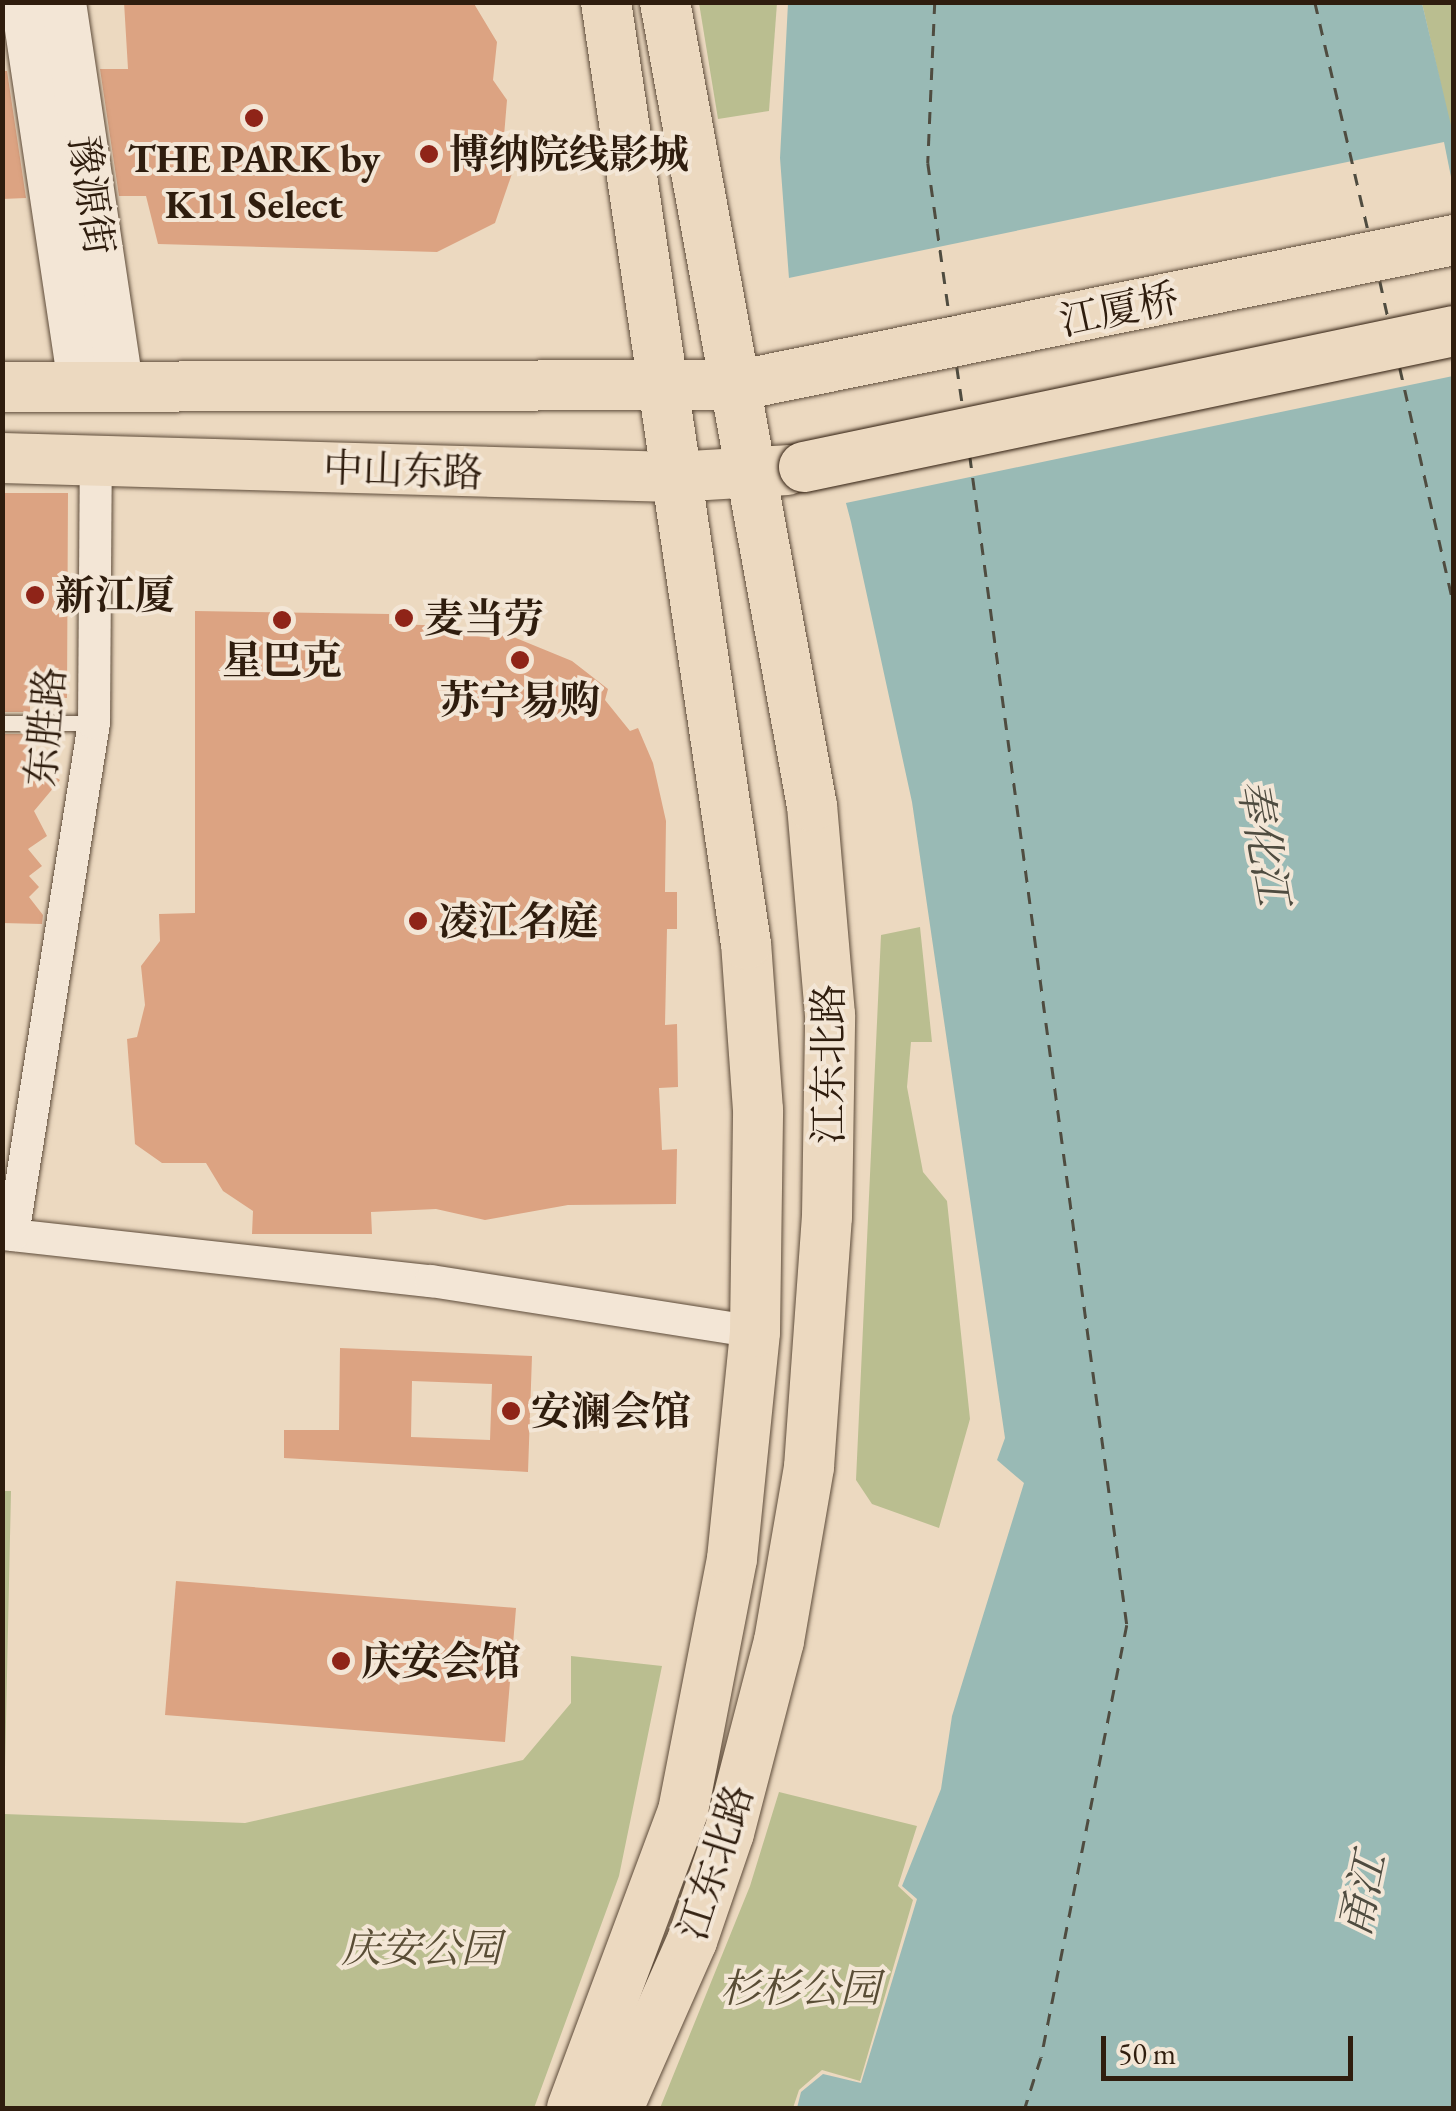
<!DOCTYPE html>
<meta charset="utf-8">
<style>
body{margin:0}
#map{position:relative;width:1456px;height:2111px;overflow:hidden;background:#ecd9c0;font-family:"EB Garamond","Noto Serif SC",serif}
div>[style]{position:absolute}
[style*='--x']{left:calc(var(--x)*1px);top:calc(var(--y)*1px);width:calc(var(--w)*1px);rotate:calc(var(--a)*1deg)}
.green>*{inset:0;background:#babe90}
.water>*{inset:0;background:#99bab5}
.pier>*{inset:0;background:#ecd9c0}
.ferry>*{height:2.5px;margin-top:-1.25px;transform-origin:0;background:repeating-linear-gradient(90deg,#4f4c40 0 12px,transparent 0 22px)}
.building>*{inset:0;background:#dca382}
.roads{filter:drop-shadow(0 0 2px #5e4c3a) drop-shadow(0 0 2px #5e4c3a)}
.lane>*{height:15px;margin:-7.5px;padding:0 7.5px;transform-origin:7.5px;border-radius:7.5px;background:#f3e6d6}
.street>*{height:32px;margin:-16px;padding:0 16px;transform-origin:16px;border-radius:16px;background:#f3e6d6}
.secondary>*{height:45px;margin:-22.5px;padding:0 22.5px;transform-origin:22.5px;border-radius:22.5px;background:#f3e6d6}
.primary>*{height:50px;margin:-25px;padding:0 25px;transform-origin:25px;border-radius:25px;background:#ecd9c0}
.bridges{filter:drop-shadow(0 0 2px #2f1d0e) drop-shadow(0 0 2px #2f1d0e)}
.primary-bridge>*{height:50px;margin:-25px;padding:0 25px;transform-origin:25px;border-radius:25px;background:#ecd9c0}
.dots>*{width:28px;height:28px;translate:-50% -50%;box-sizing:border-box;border:5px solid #f3e6d6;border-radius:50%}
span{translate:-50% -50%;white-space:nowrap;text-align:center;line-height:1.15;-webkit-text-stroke:8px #f3e6d6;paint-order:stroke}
.poi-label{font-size:40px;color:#2f1d0e;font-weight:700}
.left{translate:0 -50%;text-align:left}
.street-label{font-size:40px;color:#2f1d0e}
.park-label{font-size:40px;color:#594d35;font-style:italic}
.water-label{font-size:42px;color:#4f4c40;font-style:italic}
.frame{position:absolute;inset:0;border:5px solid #2f1d0e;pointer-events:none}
.scale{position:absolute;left:1101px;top:2036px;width:252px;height:45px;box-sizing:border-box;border:5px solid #2f1d0e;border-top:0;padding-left:12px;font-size:30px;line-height:35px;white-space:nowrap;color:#2f1d0e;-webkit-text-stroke:8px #f3e6d6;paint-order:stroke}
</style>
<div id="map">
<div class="green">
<div style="clip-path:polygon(699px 3px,777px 3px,769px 111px,718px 119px)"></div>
<div style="clip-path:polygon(1422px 3px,1453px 3px,1453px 138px)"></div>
<div style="clip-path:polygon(920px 927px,932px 1042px,911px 1042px,907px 1087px,923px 1172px,947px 1201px,970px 1419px,939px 1528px,872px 1504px,856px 1480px,881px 935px)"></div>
<div style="clip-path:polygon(3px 1491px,11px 1491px,4px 1814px,245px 1823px,523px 1760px,571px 1703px,571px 1656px,662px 1666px,619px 1876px,534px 2108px,3px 2108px)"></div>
<div style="clip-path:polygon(779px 1792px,917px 1826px,898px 1886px,913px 1900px,860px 2081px,822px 2070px,799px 2090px,793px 2108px,660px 2108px,750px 1886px)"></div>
</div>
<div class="water">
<div style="clip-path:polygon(788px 3px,1422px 3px,1454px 138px,1453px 2108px,797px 2108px,801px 2092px,823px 2074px,861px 2083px,917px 1899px,902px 1886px,941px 1789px,952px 1716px,1024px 1483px,997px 1460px,1005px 1438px,912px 802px,851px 522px,790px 292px,780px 158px)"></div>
</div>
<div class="pier">
<div style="clip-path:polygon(1444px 142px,1453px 187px,1453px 376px,841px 504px,784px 279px)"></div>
</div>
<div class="ferry">
<div style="--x:935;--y:2;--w:161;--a:92.5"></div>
<div style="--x:928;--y:163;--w:158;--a:82"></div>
<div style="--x:1315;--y:2;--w:238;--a:76.9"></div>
<div style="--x:1380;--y:281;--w:42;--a:77.6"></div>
<div style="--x:957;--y:367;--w:41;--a:81.7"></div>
<div style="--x:1400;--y:368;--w:244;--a:77.2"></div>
<div style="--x:970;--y:456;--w:1179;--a:82.35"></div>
<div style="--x:1127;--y:1625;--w:441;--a:101.2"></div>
<div style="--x:1041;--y:2058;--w:52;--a:107.7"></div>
</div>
<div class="building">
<div style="clip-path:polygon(124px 2px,473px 2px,497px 42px,493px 80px,507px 100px,504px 136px,517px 159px,495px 223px,437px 252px,158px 244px,146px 196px,119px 196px,100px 69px,128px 69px)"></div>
<div style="clip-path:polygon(2px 71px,7px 71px,26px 198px,2px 199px)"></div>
<div style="clip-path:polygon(2px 493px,68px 493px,67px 698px,30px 698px,30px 712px,2px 712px)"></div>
<div style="clip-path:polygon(195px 611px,389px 614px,389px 624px,455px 626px,456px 633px,492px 638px,499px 631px,572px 661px,608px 689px,605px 700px,630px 731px,638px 728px,653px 763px,666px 821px,665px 892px,677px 892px,677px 929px,667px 929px,665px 1025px,677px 1024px,678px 1087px,659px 1088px,662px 1150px,677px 1149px,676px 1204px,568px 1205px,485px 1220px,436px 1209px,371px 1212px,372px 1234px,252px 1234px,253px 1211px,223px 1191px,206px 1163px,162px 1163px,135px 1144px,127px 1039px,137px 1037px,145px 1005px,141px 966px,160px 941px,159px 914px,195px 913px)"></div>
<div style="clip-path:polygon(2px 734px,31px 734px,32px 760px,60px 780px,34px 811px,47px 836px,28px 849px,42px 866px,29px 876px,39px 887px,29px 897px,43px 915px,42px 924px,2px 923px)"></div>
<div style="clip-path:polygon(evenodd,340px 1348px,532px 1356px,528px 1472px,284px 1458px,284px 1430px,339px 1430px,340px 1348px,412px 1381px,492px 1384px,490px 1440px,411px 1437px,412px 1381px)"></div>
<div style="clip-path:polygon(176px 1581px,516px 1608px,505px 1742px,165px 1715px)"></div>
</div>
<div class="roads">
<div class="lane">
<div style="--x:2;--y:723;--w:92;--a:0"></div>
</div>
<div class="street">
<div style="--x:2;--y:1234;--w:432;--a:6.3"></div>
<div style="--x:431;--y:1281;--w:328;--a:8.9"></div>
<div style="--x:13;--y:1235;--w:518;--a:-81.01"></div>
<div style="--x:94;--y:723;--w:261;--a:-89.6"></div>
</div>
<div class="secondary">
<div style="--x:23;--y:2;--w:390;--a:81.5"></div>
<div style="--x:63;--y:2;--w:390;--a:81.5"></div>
</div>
<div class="primary">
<div style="--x:2;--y:387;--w:738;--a:-0.16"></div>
<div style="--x:740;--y:385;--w:729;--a:-11.48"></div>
<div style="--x:2;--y:458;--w:672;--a:1.62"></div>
<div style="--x:674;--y:477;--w:113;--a:-3.5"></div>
<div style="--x:572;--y:2108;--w:317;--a:-69.5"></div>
<div style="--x:683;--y:1811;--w:257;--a:-79"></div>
<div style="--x:732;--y:1559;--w:228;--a:-84.2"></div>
<div style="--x:755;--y:1332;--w:222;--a:-89.2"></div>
<div style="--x:758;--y:1110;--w:166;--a:-94.1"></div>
<div style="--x:746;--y:944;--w:952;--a:-98.45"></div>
<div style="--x:618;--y:2108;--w:183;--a:-66.1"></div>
<div style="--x:692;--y:1941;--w:114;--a:-71.1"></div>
<div style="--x:729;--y:1833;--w:198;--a:-75.4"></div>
<div style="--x:779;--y:1641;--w:177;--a:-80.2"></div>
<div style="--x:809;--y:1467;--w:251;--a:-85.9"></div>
<div style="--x:827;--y:1217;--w:202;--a:-89.1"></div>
<div style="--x:830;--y:1015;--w:210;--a:-94.9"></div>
<div style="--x:812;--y:806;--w:817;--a:-100.36"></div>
</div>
</div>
<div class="bridges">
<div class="primary-bridge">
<div style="--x:804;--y:467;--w:664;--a:-11.82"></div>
</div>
</div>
<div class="dots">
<div style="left:254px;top:118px;background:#8f2418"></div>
<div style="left:429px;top:154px;background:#8f2418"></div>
<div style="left:35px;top:595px;background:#8f2418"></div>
<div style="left:404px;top:618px;background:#8f2418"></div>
<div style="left:282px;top:620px;background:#8f2418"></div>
<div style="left:520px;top:660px;background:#8f2418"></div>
<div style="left:418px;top:921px;background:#8f2418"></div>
<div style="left:511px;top:1411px;background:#8f2418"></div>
<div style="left:341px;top:1661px;background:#8f2418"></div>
</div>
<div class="poi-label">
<span class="left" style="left:449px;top:154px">博纳院线影城</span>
<span style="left:254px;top:181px">THE PARK by<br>K11 Select</span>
<span class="left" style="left:55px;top:595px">新江厦</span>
<span class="left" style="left:424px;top:618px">麦当劳</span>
<span style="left:282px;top:660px">星巴克</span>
<span style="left:520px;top:700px">苏宁易购</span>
<span class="left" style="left:438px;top:921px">凌江名庭</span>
<span class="left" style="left:531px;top:1411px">安澜会馆</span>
<span class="left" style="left:361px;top:1661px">庆安会馆</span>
</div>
<div class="street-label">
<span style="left:92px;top:195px;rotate:82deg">豫源街</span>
<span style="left:1119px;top:309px;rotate:-12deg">江厦桥</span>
<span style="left:403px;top:470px;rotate:2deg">中山东路</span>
<span style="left:45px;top:727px;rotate:-85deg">东胜路</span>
<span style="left:828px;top:1064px;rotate:-90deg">江东北路</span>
<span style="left:715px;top:1862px;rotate:-72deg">江东北路</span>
</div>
<div class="park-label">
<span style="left:421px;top:1948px">庆安公园</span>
<span style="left:800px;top:1988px">杉杉公园</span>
</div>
<div class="water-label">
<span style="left:1263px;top:842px;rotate:80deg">奉化江</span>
<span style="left:1363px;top:1895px;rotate:-78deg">甬江</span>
</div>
<div class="frame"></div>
<div class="scale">50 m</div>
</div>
